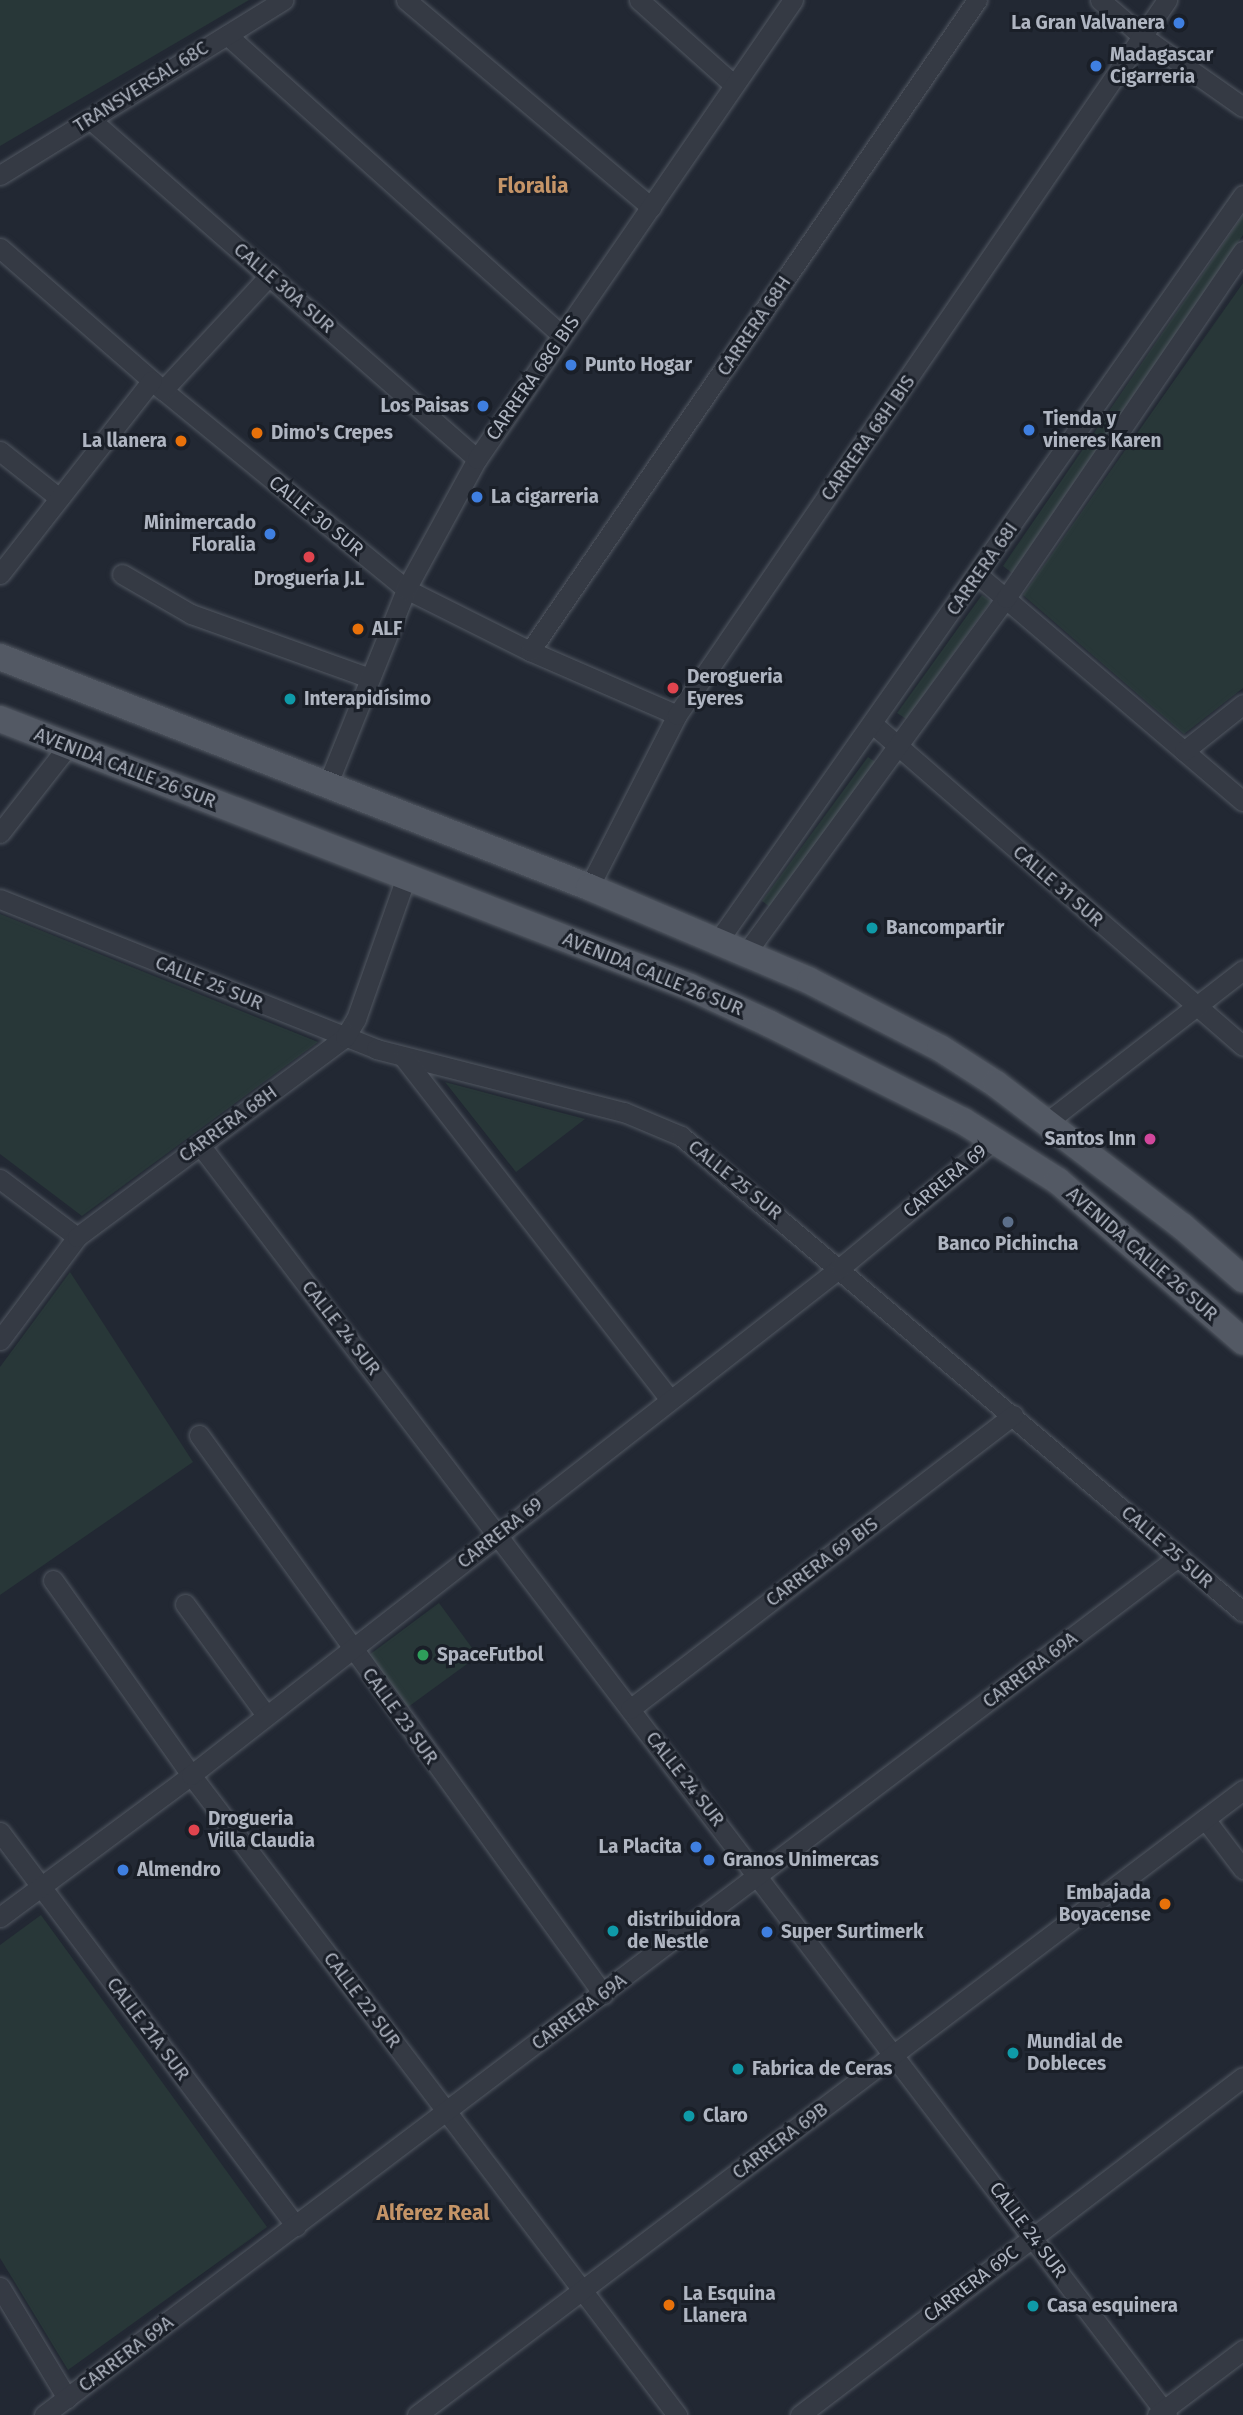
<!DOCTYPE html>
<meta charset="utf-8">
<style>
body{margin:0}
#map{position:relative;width:1243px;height:2415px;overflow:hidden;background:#222833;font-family:"Fira Sans",sans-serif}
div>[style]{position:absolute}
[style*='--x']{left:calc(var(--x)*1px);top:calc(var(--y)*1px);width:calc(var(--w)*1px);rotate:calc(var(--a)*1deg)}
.green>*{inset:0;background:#283738}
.roads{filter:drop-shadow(0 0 2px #525862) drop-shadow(0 0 2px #525862)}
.minor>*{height:19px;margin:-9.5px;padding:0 9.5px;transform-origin:9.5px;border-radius:9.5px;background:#353a44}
.major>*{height:26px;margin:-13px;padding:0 13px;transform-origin:13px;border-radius:13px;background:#535964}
.dots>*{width:19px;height:19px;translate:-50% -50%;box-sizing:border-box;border:4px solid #1a1f28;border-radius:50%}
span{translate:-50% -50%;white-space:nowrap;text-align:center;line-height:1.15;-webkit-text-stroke:6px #1a1f28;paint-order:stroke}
.poi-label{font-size:19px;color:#afb5c1;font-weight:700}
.right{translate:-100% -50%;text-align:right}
.left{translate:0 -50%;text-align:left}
.street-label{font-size:19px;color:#afb5c1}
.neighbourhood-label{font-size:21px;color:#c49467;font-weight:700}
</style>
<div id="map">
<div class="green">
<div style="clip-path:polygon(0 0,249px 0,0 146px)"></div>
<div style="clip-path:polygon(1243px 215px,1243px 235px,1012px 573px,1003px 566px)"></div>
<div style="clip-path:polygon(1243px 283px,1243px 688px,1184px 734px,1023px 595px)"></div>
<div style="clip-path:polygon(982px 595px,991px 601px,906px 719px,897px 713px)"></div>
<div style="clip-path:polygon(868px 757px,877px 763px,770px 907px,762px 901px)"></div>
<div style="clip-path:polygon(0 914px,318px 1042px,82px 1216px,0 1154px)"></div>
<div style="clip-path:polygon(445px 1082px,585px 1119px,516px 1172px)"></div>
<div style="clip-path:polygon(70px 1272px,193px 1462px,0 1595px,0 1367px)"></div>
<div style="clip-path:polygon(439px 1603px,478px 1656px,408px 1707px,369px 1655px)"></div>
<div style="clip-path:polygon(41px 1915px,267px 2227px,68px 2370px,0 2258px,0 1945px)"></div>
</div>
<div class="roads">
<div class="minor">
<div style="--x:406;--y:0;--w:321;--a:40.2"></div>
<div style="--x:639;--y:0;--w:127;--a:41.8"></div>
<div style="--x:1100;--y:0;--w:55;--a:40.6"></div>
<div style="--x:1142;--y:36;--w:123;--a:35.1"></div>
<div style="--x:227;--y:35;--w:450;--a:41.9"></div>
<div style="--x:90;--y:119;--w:515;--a:41.3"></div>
<div style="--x:0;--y:175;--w:333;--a:-31.7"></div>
<div style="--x:0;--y:248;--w:216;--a:41.1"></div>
<div style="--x:163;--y:390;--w:314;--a:39.3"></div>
<div style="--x:406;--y:589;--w:139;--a:26.6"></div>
<div style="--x:530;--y:651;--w:160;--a:23.5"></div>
<div style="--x:163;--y:390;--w:157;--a:-47.1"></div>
<div style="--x:0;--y:451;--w:75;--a:38.5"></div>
<div style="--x:0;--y:574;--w:246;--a:-51.9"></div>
<div style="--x:122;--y:574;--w:80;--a:30.1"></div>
<div style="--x:191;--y:614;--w:190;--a:19.7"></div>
<div style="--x:978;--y:575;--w:348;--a:40.5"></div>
<div style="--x:530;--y:651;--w:790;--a:-55.53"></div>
<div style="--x:874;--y:725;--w:489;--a:41"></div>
<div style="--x:1184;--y:751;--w:75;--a:-38.5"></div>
<div style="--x:327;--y:786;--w:212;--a:-68.1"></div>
<div style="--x:406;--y:589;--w:148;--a:-61.4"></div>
<div style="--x:477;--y:459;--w:557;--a:-55.45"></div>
<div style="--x:0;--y:833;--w:110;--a:-52"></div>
<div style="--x:589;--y:887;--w:193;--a:-62.9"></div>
<div style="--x:677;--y:715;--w:867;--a:-55.58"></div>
<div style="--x:0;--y:899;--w:405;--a:21.7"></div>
<div style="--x:376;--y:1049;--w:256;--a:14.3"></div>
<div style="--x:624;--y:1112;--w:62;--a:22.8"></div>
<div style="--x:681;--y:1136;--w:736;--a:40.26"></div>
<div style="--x:718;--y:941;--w:912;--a:-54.86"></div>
<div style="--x:746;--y:953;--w:440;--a:-53.8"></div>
<div style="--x:1006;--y:598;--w:420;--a:-55.7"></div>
<div style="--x:404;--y:1058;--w:433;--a:52.1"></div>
<div style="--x:1047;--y:1122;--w:248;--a:-37.8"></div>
<div style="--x:200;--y:1145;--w:1596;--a:52.71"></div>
<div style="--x:0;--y:1179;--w:96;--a:37"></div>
<div style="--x:0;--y:1340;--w:129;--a:-53.2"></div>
<div style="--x:77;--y:1237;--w:334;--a:-36.7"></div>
<div style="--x:345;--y:1037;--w:21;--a:-59"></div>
<div style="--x:356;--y:1019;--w:151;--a:-70.6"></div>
<div style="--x:199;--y:1435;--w:690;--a:54.14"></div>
<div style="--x:53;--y:1580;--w:239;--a:54.7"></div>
<div style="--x:191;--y:1775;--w:804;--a:52.79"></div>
<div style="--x:185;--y:1604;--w:137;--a:53.9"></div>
<div style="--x:630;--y:1709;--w:483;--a:-37.5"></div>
<div style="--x:1205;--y:1819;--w:63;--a:52.8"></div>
<div style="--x:0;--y:1832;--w:493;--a:53.1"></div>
<div style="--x:0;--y:1917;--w:238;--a:-36.6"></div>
<div style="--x:191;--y:1775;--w:825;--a:-38.01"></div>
<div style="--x:841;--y:1267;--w:199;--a:-39.7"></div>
<div style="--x:0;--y:2287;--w:130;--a:58.9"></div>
<div style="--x:44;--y:2415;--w:1422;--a:-37.11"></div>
<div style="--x:417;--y:2415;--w:1036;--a:-37.11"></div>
<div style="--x:800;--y:2415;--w:557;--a:-37.34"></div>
<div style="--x:1157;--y:2415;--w:108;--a:-37.1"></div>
</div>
<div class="major">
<div style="--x:0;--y:657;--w:632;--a:21.33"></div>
<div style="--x:589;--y:887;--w:240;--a:23"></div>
<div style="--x:810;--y:981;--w:146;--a:27.3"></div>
<div style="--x:940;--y:1048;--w:67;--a:32.7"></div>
<div style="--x:996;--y:1084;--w:234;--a:37.4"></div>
<div style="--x:1182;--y:1226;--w:81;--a:41"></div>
<div style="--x:0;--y:719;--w:740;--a:21.23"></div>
<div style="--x:690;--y:987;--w:88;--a:24.8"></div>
<div style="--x:770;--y:1024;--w:216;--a:26.7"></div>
<div style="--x:963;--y:1121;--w:112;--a:32.3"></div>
<div style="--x:1058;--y:1181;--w:245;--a:40.9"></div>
</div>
</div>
<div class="dots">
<div style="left:1179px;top:23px;background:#3f7fe0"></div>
<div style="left:1096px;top:66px;background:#3f7fe0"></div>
<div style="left:571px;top:365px;background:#3f7fe0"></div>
<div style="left:483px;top:406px;background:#3f7fe0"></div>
<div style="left:1029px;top:430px;background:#3f7fe0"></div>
<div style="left:257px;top:433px;background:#e8710a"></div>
<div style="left:181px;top:441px;background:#e8710a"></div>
<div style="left:477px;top:497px;background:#3f7fe0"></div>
<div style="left:270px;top:534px;background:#3f7fe0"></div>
<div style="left:309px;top:557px;background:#e0444e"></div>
<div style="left:358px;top:629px;background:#e8710a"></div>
<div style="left:673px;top:688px;background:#e0444e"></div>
<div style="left:290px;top:699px;background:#0f9aa8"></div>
<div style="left:872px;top:928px;background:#0f9aa8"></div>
<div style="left:1150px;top:1139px;background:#d1479c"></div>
<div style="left:1008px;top:1222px;background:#5c6f8a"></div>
<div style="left:423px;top:1655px;background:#2e9e5b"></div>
<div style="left:194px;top:1830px;background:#e0444e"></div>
<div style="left:696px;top:1847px;background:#3f7fe0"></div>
<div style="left:709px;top:1860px;background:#3f7fe0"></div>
<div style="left:123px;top:1870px;background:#3f7fe0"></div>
<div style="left:1165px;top:1904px;background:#e8710a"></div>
<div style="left:613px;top:1931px;background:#0f9aa8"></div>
<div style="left:767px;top:1932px;background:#3f7fe0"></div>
<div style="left:1013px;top:2053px;background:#0f9aa8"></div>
<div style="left:738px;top:2069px;background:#0f9aa8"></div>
<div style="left:689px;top:2116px;background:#0f9aa8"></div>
<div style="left:669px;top:2305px;background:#e8710a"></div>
<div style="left:1033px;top:2306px;background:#0f9aa8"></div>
</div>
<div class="poi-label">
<span class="right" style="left:1165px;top:23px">La Gran Valvanera</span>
<span class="left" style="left:1110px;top:66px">Madagascar<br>Cigarreria</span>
<span class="left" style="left:585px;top:365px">Punto Hogar</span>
<span class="right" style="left:469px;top:406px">Los Paisas</span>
<span class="left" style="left:1043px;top:430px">Tienda y<br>vineres Karen</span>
<span class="left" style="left:271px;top:433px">Dimo's Crepes</span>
<span class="right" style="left:167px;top:441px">La llanera</span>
<span class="left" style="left:491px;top:497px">La cigarreria</span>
<span class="right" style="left:256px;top:534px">Minimercado<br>Floralia</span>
<span style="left:309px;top:579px">Droguería J.L</span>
<span class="left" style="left:372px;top:629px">ALF</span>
<span class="left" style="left:687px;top:688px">Derogueria<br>Eyeres</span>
<span class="left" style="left:304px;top:699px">Interapidísimo</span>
<span class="left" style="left:886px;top:928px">Bancompartir</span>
<span class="right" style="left:1136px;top:1139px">Santos Inn</span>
<span style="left:1008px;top:1244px">Banco Pichincha</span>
<span class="left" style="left:437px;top:1655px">SpaceFutbol</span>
<span class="left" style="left:208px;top:1830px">Drogueria<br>Villa Claudia</span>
<span class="right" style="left:682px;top:1847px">La Placita</span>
<span class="left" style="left:723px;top:1860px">Granos Unimercas</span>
<span class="left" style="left:137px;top:1870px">Almendro</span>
<span class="right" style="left:1151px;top:1904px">Embajada<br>Boyacense</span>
<span class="left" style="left:627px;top:1931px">distribuidora<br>de Nestle</span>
<span class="left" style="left:781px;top:1932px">Super Surtimerk</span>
<span class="left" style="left:1027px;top:2053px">Mundial de<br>Dobleces</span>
<span class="left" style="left:752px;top:2069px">Fabrica de Ceras</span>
<span class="left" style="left:703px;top:2116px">Claro</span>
<span class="left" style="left:683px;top:2305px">La Esquina<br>Llanera</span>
<span class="left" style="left:1047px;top:2306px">Casa esquinera</span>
</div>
<div class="street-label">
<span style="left:141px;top:87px;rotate:-32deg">TRANSVERSAL 68C</span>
<span style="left:284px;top:288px;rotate:41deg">CALLE 30A SUR</span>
<span style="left:754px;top:326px;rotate:-56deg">CARRERA 68H</span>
<span style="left:533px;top:378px;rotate:-55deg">CARRERA 68G BIS</span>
<span style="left:868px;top:438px;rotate:-55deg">CARRERA 68H BIS</span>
<span style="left:316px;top:516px;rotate:39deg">CALLE 30 SUR</span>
<span style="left:982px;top:569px;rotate:-55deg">CARRERA 68I</span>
<span style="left:125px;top:768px;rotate:21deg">AVENIDA CALLE 26 SUR</span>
<span style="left:1058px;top:886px;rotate:41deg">CALLE 31 SUR</span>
<span style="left:653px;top:974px;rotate:22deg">AVENIDA CALLE 26 SUR</span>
<span style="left:209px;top:983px;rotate:22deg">CALLE 25 SUR</span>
<span style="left:228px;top:1124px;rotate:-36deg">CARRERA 68H</span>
<span style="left:735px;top:1180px;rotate:39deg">CALLE 25 SUR</span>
<span style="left:945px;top:1181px;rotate:-40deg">CARRERA 69</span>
<span style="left:1142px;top:1254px;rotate:41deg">AVENIDA CALLE 26 SUR</span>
<span style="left:341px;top:1328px;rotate:52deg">CALLE 24 SUR</span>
<span style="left:500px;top:1533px;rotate:-38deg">CARRERA 69</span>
<span style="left:1167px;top:1547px;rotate:41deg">CALLE 25 SUR</span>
<span style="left:822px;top:1562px;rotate:-37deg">CARRERA 69 BIS</span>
<span style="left:1030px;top:1670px;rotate:-37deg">CARRERA 69A</span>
<span style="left:400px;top:1716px;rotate:54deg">CALLE 23 SUR</span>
<span style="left:685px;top:1779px;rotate:52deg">CALLE 24 SUR</span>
<span style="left:362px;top:2000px;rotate:53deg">CALLE 22 SUR</span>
<span style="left:579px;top:2012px;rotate:-37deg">CARRERA 69A</span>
<span style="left:148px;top:2029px;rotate:53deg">CALLE 21A SUR</span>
<span style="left:780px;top:2141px;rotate:-37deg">CARRERA 69B</span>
<span style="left:1028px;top:2230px;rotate:53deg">CALLE 24 SUR</span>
<span style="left:971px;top:2284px;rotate:-37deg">CARRERA 69C</span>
<span style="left:126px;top:2354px;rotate:-37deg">CARRERA 69A</span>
</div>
<div class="neighbourhood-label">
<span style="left:533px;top:186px">Floralia</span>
<span style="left:433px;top:2213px">Alferez Real</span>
</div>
</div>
